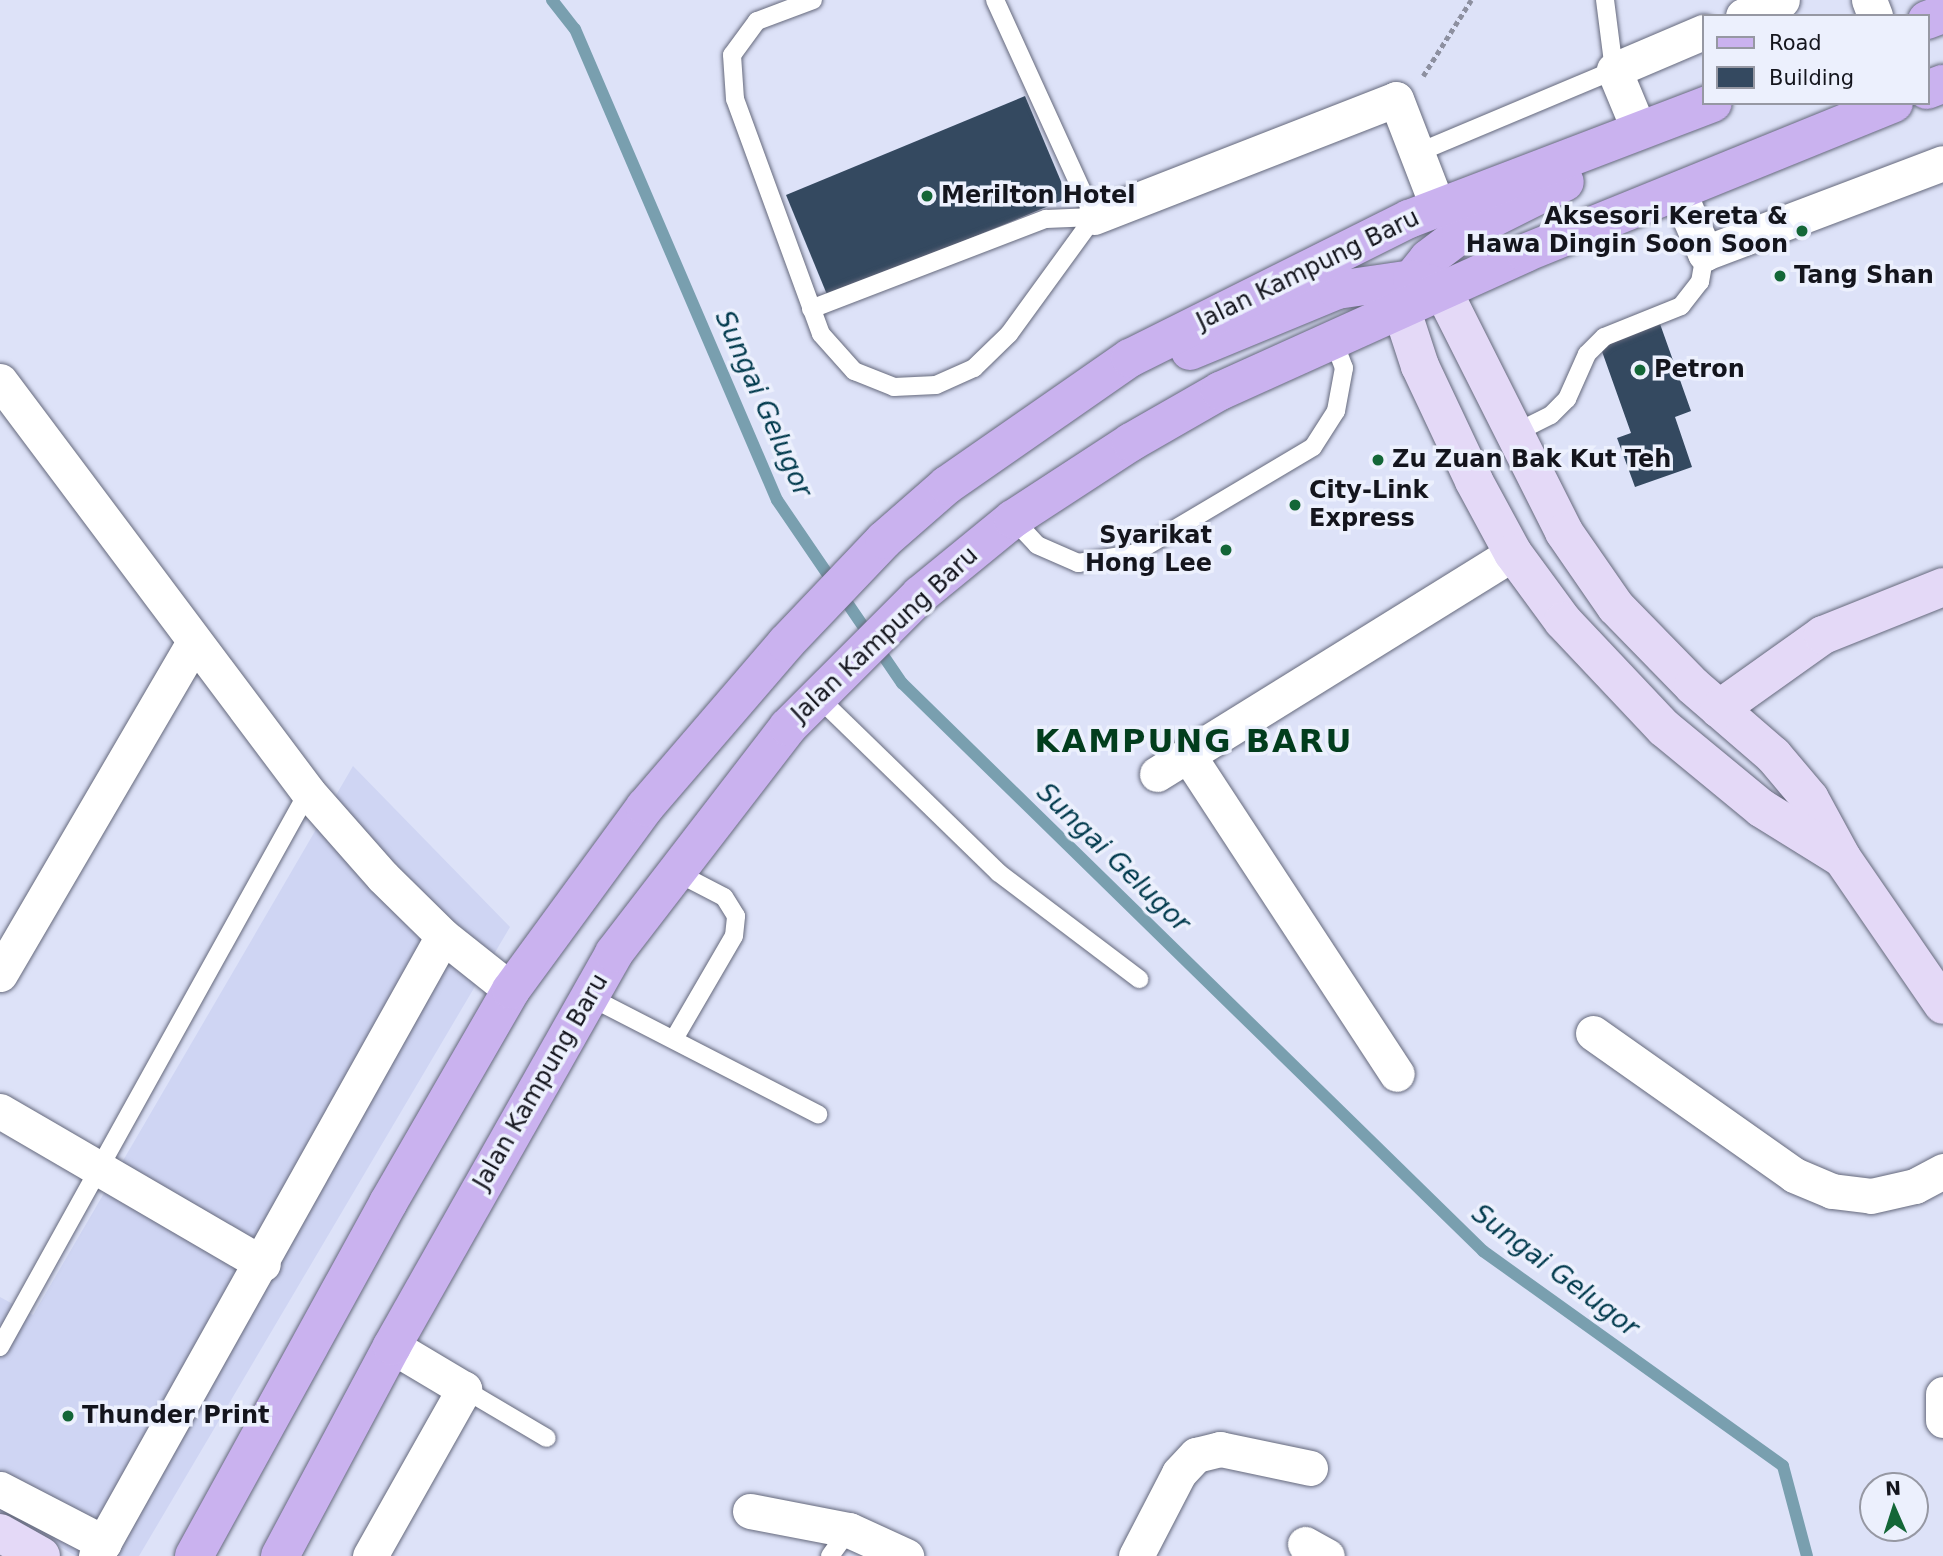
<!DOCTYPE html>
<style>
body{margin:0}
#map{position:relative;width:1943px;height:1556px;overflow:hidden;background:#dde2f8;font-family:"DejaVu Sans",sans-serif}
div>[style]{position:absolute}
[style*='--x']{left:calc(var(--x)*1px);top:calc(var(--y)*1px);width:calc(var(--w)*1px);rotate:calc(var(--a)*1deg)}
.built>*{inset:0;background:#cfd5f3}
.stream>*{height:12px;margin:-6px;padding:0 6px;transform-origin:6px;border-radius:6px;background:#799faf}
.building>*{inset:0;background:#344960}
.path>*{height:4.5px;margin-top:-2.25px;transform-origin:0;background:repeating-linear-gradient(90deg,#8d90a0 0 5px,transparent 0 8.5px)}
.roads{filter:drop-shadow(0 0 2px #65697c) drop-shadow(0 0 2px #65697c)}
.lane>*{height:18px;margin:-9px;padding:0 9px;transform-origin:9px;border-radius:9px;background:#fff}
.street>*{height:35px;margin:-17.5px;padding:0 17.5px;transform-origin:17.5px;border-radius:17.5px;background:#fff}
.secondary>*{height:38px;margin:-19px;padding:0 19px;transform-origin:19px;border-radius:19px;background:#e4d9f7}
.primary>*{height:38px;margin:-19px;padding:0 19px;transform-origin:19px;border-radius:19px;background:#cab2ef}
.dots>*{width:19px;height:19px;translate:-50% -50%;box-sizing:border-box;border:4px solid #ecf0fd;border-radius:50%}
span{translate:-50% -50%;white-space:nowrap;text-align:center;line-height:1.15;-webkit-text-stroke:7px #ecf0fd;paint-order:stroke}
.poi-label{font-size:24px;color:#14151d;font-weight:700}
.left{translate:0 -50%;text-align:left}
.right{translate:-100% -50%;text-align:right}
.street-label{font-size:24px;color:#14151d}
.water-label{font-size:26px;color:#013a4d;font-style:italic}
.district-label{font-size:32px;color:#023d1d;font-weight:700;letter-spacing:2px}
.legend{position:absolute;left:1702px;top:14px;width:228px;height:91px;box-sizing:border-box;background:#ecf0fd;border:2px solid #9698a3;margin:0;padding:9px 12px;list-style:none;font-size:21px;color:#14151d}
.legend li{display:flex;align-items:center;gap:14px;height:35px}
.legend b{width:35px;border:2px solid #9698a3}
.north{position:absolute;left:1859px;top:1472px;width:70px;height:70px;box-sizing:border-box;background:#ecf0fd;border:2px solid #9698a3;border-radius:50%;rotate:357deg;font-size:19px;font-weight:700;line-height:28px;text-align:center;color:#14151d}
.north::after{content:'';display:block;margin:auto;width:24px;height:32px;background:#136637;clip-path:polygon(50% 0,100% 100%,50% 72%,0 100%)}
</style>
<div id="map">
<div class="built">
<div style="clip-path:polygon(353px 766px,510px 927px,139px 1556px,76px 1556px,0 1512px,0 1297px,33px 1315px)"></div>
</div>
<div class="stream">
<div style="--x:552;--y:0;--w:37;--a:52"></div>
<div style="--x:575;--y:29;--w:512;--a:66.79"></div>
<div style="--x:777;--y:500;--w:222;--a:55.7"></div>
<div style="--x:902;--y:683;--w:813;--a:44.35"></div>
<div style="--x:1483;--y:1251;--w:369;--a:35.6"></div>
<div style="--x:1783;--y:1466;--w:93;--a:75.1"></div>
</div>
<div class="building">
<div style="clip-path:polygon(1025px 96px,1068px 198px,828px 297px,786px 195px)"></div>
<div style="clip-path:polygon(1659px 321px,1691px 411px,1675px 417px,1692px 467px,1635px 487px,1617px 438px,1631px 433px,1599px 343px)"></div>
</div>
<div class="path">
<div style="--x:1423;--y:76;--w:90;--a:-57.7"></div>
</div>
<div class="roads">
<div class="lane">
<div style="--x:813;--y:0;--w:60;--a:159.4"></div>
<div style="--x:757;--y:21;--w:42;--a:126.3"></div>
<div style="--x:732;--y:55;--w:44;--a:86.1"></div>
<div style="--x:735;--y:99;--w:250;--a:69.9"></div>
<div style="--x:821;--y:334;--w:50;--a:48.3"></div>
<div style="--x:854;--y:371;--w:43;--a:21.8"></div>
<div style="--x:894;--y:387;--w:42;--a:-2.7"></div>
<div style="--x:936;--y:385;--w:42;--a:-24.1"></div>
<div style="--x:974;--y:368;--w:49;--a:-44.2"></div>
<div style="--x:1009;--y:334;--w:145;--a:-54"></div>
<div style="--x:995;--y:0;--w:239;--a:65.5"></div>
<div style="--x:1417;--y:153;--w:214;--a:-22.8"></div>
<div style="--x:1614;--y:70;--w:71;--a:-97.3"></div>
<div style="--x:811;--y:309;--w:252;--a:-21"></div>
<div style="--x:1046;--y:219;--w:48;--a:-2.4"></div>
<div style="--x:1513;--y:434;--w:42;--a:-26.6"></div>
<div style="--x:1551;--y:415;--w:23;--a:-45"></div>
<div style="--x:1567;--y:399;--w:49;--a:-66"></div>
<div style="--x:1587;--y:354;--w:24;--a:-45"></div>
<div style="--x:1604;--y:337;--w:83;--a:-21.9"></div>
<div style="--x:1681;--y:306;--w:31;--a:-52"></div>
<div style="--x:1700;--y:282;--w:29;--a:-80"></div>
<div style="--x:1013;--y:519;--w:35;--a:47"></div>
<div style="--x:1037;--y:545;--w:45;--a:23.7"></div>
<div style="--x:1078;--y:563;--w:56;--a:-9.3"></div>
<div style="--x:1133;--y:554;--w:209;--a:-30.7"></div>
<div style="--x:1313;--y:447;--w:43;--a:-57.4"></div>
<div style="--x:1336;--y:411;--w:44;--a:-79.5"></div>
<div style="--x:1344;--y:368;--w:34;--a:-111"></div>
<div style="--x:818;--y:697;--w:252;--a:44.2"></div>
<div style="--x:999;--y:873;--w:176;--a:37.1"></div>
<div style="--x:588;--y:996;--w:259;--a:27.2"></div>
<div style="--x:674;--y:1039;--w:119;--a:-59.8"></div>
<div style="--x:734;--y:936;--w:20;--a:-84"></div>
<div style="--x:736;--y:916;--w:22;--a:-122"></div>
<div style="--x:724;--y:897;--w:56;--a:-152.5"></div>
<div style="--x:0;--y:1347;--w:635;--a:-60.97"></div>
<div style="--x:464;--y:1389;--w:96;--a:30.6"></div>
<div style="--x:830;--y:1556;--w:32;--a:-54"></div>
</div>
<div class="street">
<div style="--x:1869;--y:0;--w:17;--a:69"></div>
<div style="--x:1743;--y:16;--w:42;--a:-22.3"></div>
<div style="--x:1639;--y:130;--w:65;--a:-112.6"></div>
<div style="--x:1614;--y:70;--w:97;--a:-23.1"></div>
<div style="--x:1678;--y:191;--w:68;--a:66.5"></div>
<div style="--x:1705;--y:253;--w:254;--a:-20.7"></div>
<div style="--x:1094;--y:217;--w:324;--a:-21.3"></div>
<div style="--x:1396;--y:99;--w:117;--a:68.9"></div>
<div style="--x:0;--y:381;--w:514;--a:53.15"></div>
<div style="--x:308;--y:792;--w:113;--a:48.6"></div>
<div style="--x:383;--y:877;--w:84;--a:44.5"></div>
<div style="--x:443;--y:936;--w:87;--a:38.5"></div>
<div style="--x:1188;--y:755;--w:381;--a:56.8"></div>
<div style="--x:1157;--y:774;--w:419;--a:-31.8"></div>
<div style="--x:0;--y:974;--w:382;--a:-59.7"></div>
<div style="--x:1593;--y:1033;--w:246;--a:35.2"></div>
<div style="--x:1794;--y:1175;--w:41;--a:22.8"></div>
<div style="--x:1832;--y:1191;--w:39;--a:7"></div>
<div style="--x:1871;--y:1196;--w:45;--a:-12.8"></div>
<div style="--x:1915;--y:1186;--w:32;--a:-28"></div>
<div style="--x:0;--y:1111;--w:304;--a:30.2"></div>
<div style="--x:1943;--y:1394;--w:26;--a:90"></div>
<div style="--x:0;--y:1489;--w:117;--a:27.4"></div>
<div style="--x:750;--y:1511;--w:101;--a:10.9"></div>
<div style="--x:849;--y:1530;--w:63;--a:24.5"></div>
<div style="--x:1305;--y:1544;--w:25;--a:29"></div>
<div style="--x:96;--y:1556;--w:710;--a:-60.77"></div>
<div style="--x:370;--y:1556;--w:192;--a:-60.6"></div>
<div style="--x:464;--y:1389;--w:84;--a:-149.2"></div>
<div style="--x:1136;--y:1556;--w:93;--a:-62.6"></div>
<div style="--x:1179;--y:1473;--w:25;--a:-47"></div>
<div style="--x:1196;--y:1455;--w:25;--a:-14"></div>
<div style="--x:1220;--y:1449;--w:92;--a:11.9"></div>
</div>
<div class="secondary">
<div style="--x:1442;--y:289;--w:272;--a:63.3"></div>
<div style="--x:1564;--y:532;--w:91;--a:55.3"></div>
<div style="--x:1616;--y:607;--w:110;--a:45.7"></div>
<div style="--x:1693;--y:686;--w:106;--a:40.8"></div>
<div style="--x:1773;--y:755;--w:57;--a:49.9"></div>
<div style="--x:1810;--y:799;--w:67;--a:61.5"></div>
<div style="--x:1842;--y:858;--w:178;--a:55.5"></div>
<div style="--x:1401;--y:308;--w:61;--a:71.9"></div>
<div style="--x:1420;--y:366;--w:127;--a:64.8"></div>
<div style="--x:1474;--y:481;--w:82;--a:61.6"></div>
<div style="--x:1513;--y:553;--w:84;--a:53.7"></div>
<div style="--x:1563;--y:621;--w:147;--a:46.7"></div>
<div style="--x:1664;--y:728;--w:126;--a:39.5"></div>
<div style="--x:1761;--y:808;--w:93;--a:31.8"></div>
<div style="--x:1719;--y:709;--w:128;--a:-35.4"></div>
<div style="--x:1823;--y:635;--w:129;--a:-21.8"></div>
<div style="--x:0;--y:1533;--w:47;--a:29.3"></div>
</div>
<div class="primary">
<div style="--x:1927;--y:20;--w:17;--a:-21"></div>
<div style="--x:1927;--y:90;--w:17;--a:-21"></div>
<div style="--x:1401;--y:308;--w:31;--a:-69"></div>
<div style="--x:1412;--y:279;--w:26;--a:-51"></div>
<div style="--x:1428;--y:259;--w:41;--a:-37.1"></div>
<div style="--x:1461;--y:234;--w:116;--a:-26.6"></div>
<div style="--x:1190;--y:351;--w:159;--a:-22.5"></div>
<div style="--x:1337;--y:290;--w:76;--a:-8.3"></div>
<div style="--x:1412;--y:279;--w:20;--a:15"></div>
<div style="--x:194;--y:1556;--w:403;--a:-61.2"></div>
<div style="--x:388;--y:1203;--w:246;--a:-60"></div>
<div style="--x:511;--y:990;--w:227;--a:-53.8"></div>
<div style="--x:645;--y:807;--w:216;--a:-49.3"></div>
<div style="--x:786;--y:643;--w:142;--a:-46.4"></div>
<div style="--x:884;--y:540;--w:84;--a:-41.1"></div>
<div style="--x:947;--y:485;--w:223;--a:-34.8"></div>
<div style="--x:1130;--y:358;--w:312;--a:-26.5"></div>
<div style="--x:1409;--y:219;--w:325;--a:-20.9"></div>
<div style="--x:280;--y:1556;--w:238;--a:-61.9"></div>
<div style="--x:392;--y:1346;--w:451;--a:-60.5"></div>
<div style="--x:614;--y:953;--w:285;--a:-52.4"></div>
<div style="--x:788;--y:727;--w:187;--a:-45"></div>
<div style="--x:920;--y:595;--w:120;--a:-39.3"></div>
<div style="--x:1013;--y:519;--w:141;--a:-33.1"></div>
<div style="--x:1131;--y:442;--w:103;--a:-29.8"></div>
<div style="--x:1220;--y:391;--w:335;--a:-24.3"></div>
<div style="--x:1525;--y:253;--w:398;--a:-22.1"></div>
</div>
</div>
<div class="dots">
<div style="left:927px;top:196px;background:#136637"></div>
<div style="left:1802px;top:231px;background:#136637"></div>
<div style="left:1780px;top:276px;background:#136637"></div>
<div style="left:1640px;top:370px;background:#136637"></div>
<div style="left:1378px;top:460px;background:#136637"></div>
<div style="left:1295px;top:505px;background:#136637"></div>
<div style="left:1226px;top:550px;background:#136637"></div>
<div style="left:68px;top:1416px;background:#136637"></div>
</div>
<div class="poi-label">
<span class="left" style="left:941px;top:196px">Merilton Hotel</span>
<span class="right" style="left:1788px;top:231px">Aksesori Kereta &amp;<br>Hawa Dingin Soon Soon</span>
<span class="left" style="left:1794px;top:276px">Tang Shan</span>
<span class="left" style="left:1654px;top:370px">Petron</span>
<span class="left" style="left:1392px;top:460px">Zu Zuan Bak Kut Teh</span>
<span class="left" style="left:1309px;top:505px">City-Link<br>Express</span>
<span class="right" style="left:1212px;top:550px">Syarikat<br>Hong Lee</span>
<span class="left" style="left:82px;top:1416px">Thunder Print</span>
</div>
<div class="street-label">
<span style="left:1308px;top:270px;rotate:-26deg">Jalan Kampung Baru</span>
<span style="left:885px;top:635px;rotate:-43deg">Jalan Kampung Baru</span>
<span style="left:541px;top:1082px;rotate:-60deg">Jalan Kampung Baru</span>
</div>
<div class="water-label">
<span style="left:763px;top:404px;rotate:66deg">Sungai Gelugor</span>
<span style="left:1113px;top:858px;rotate:44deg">Sungai Gelugor</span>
<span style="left:1555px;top:1271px;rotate:37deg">Sungai Gelugor</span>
</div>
<div class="district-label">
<span style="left:1194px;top:741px">KAMPUNG BARU</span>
</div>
<ul class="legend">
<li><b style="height:9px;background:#cab2ef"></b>Road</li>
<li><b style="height:19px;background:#344960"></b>Building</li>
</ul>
<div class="north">N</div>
</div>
